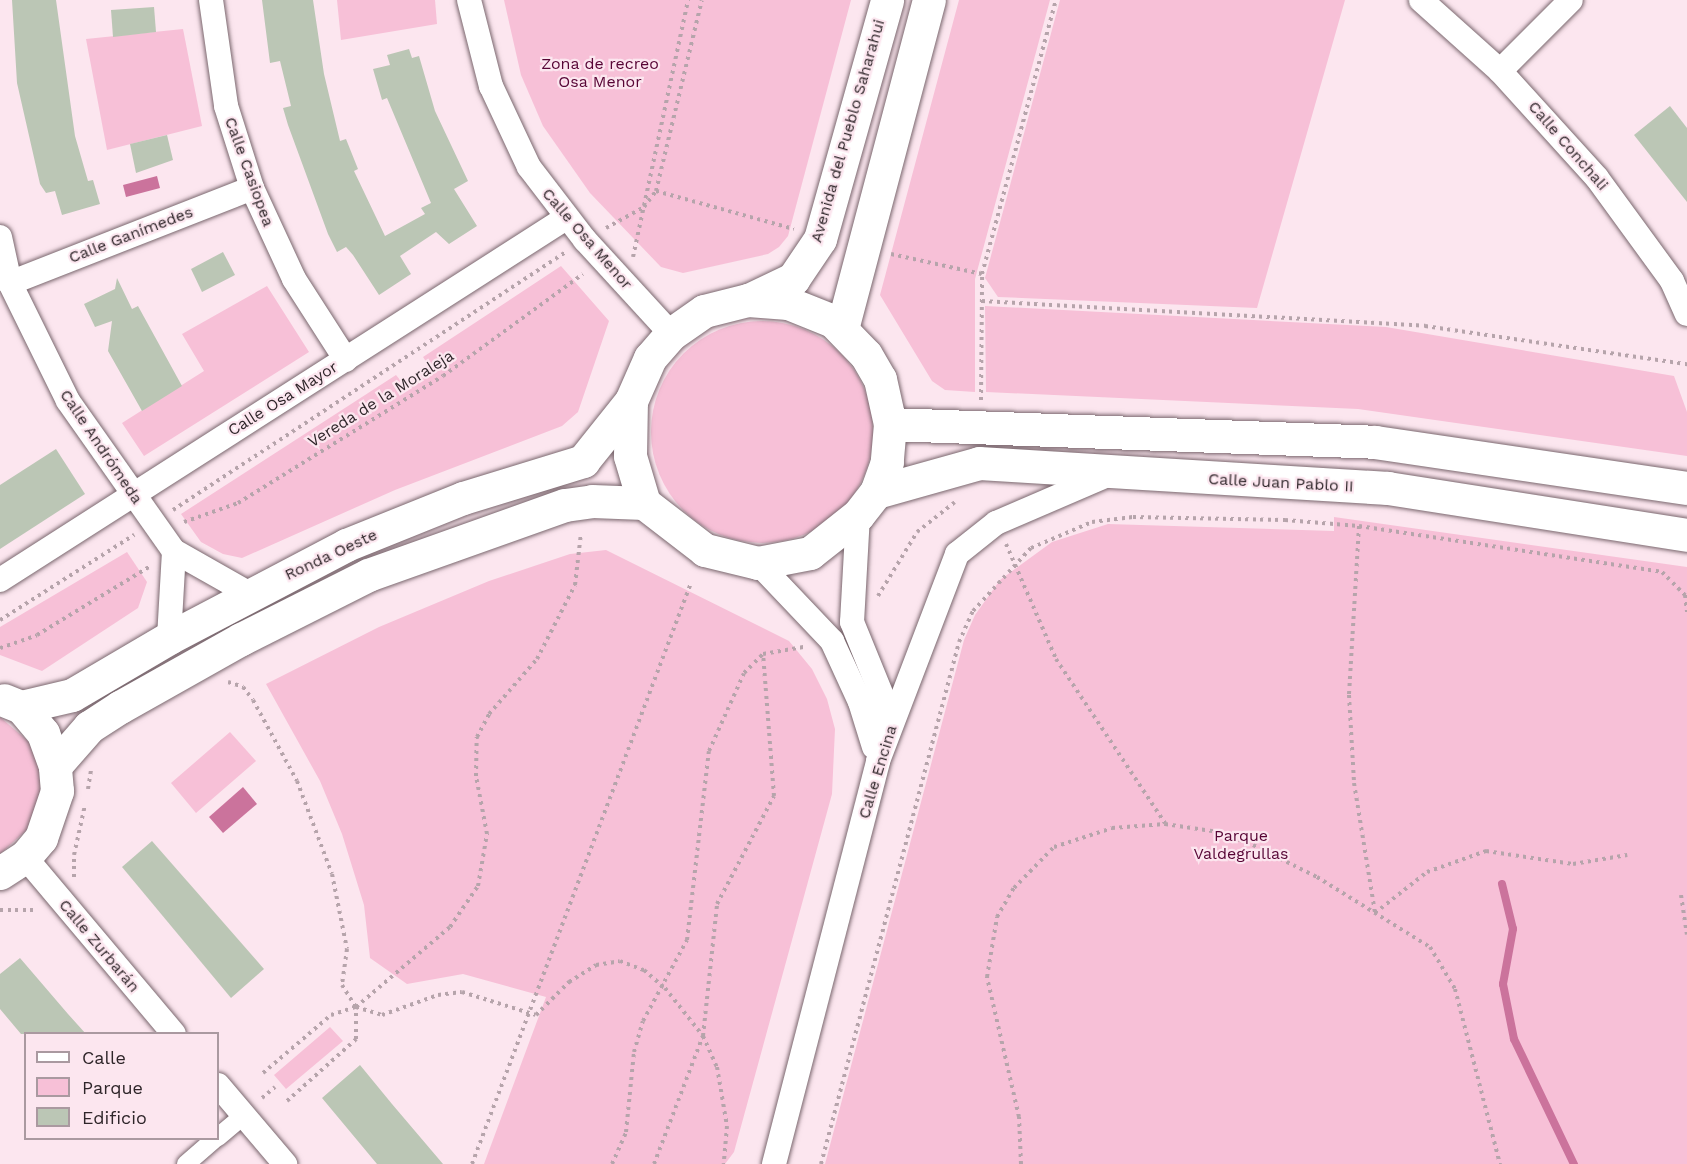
<!DOCTYPE html>
<meta charset="utf-8">
<style>
body{margin:0}
#map{position:relative;width:1687px;height:1164px;overflow:hidden;background:#fce6ef;font-family:"Work Sans",sans-serif}
div>[style]{position:absolute}
[style*='--x']{left:calc(var(--x)*1px);top:calc(var(--y)*1px);width:calc(var(--w)*1px);rotate:calc(var(--a)*1deg)}
.green>*{inset:0;background:#f7c0d7}
.round{border-radius:50%}
.water>*{inset:0;background:#cb739c}
.stream>*{height:8px;margin:-4px;padding:0 4px;transform-origin:4px;border-radius:4px;background:#cb739c}
.building>*{inset:0;background:#bbc6b5}
.path>*{height:4px;margin-top:-2px;transform-origin:0;background:repeating-linear-gradient(90deg,#b6a4ab 0 3px,transparent 0 7.5px)}
.roads{filter:drop-shadow(0 0 2px #7a676e) drop-shadow(0 0 2px #7a676e)}
.pedestrian>*{height:18px;margin:-9px;padding:0 9px;transform-origin:9px;border-radius:9px;background:#fff}
.minor>*{height:24px;margin:-12px;padding:0 12px;transform-origin:12px;border-radius:12px;background:#fff}
.secondary>*{height:33px;margin:-16.5px;padding:0 16.5px;transform-origin:16.5px;border-radius:16.5px;background:#fff}
span{translate:-50% -50%;white-space:nowrap;text-align:center;line-height:1.15;-webkit-text-stroke:4.5px #fce6ef;paint-order:stroke}
.park-label{font-size:16px;color:#570535}
.street-label{font-size:16px;color:#2f262a}
.legend{position:absolute;left:24px;top:1032px;width:195px;height:108px;box-sizing:border-box;background:#fce6ef;border:2px solid #aa99a0;margin:0;padding:8px 10px;list-style:none;font-size:18px;color:#2f262a}
.legend li{display:flex;align-items:center;gap:12px;height:30px}
.legend b{width:30px;border:2px solid #aa99a0}
</style>
<div id="map">
<div class="green">
<div style="clip-path:polygon(337px 0,435px 0,437px 24px,341px 40px)"></div>
<div style="clip-path:polygon(504px 0,851px 0,788px 236px,779px 247px,768px 254px,683px 273px,661px 267px,590px 193px,543px 126px,521px 75px)"></div>
<div style="clip-path:polygon(959px 0,1050px 0,975px 279px,975px 392px,945px 390px,932px 381px,880px 295px)"></div>
<div style="clip-path:polygon(1060px 0,1345px 0,1257px 308px,998px 297px,985px 278px)"></div>
<div style="clip-path:polygon(183px 29px,202px 126px,107px 150px,86px 39px)"></div>
<div style="clip-path:polygon(561px 266px,609px 321px,578px 412px,562px 426px,395px 490px,242px 558px,223px 554px,201px 542px,181px 514px,396px 375px,405px 386px,431px 369px,423px 357px)"></div>
<div style="clip-path:polygon(267px 286px,309px 352px,144px 456px,122px 423px,204px 371px,182px 334px)"></div>
<div style="clip-path:polygon(985px 306px,1386px 327px,1674px 376px,1687px 412px,1687px 456px,1358px 409px,986px 392px)"></div>
<div class="round" style="left:651px;top:321px;width:222px;height:222px"></div>
<div style="clip-path:polygon(1334px 517px,1687px 567px,1687px 1164px,825px 1164px,964px 640px,975px 615px,1000px 580px,1052px 542px,1108px 524px,1334px 531px)"></div>
<div style="clip-path:polygon(606px 550px,789px 641px,812px 669px,827px 699px,835px 729px,832px 794px,734px 1152px,725px 1164px,484px 1164px,546px 997px,463px 974px,407px 984px,370px 958px,364px 905px,342px 834px,320px 781px,266px 684px,379px 627px,489px 581px,570px 554px)"></div>
<div style="clip-path:polygon(127px 552px,147px 582px,138px 608px,42px 671px,0 655px,0 627px)"></div>
<div style="clip-path:polygon(0 717px,29px 742px,40px 771px,41px 800px,31px 826px,0 854px)"></div>
<div style="clip-path:polygon(230px 732px,256px 761px,196px 813px,171px 783px)"></div>
<div style="clip-path:polygon(330px 1027px,343px 1041px,286px 1089px,274px 1075px)"></div>
</div>
<div class="water">
<div style="clip-path:polygon(157px 176px,160px 188px,126px 197px,123px 185px)"></div>
<div style="clip-path:polygon(243px 787px,257px 804px,223px 833px,209px 817px)"></div>
</div>
<div class="stream">
<div style="--x:1502;--y:884;--w:46;--a:76.3"></div>
<div style="--x:1513;--y:929;--w:56;--a:100.3"></div>
<div style="--x:1503;--y:984;--w:56;--a:78.7"></div>
<div style="--x:1514;--y:1039;--w:139;--a:64.4"></div>
</div>
<div class="building">
<div style="clip-path:polygon(12px 0,56px 0,75px 136px,88px 181px,93px 180px,100px 204px,62px 215px,55px 191px,46px 193px,40px 184px,17px 83px)"></div>
<div style="clip-path:polygon(262px 0,313px 0,324px 74px,340px 141px,346px 139px,358px 169px,354px 171px,385px 236px,425px 214px,421px 208px,431px 203px,387px 98px,382px 100px,373px 69px,390px 65px,387px 55px,409px 49px,412px 58px,419px 56px,435px 111px,468px 181px,454px 189px,477px 226px,449px 244px,436px 232px,400px 256px,411px 274px,379px 295px,353px 255px,346px 247px,337px 252px,328px 234px,288px 125px,283px 108px,291px 106px,280px 61px,270px 63px)"></div>
<div style="clip-path:polygon(154px 7px,156px 32px,113px 37px,111px 10px)"></div>
<div style="clip-path:polygon(1670px 106px,1687px 128px,1687px 202px,1634px 135px)"></div>
<div style="clip-path:polygon(167px 135px,173px 160px,136px 173px,130px 144px)"></div>
<div style="clip-path:polygon(223px 252px,235px 275px,202px 292px,191px 269px)"></div>
<div style="clip-path:polygon(117px 278px,132px 309px,138px 306px,182px 386px,142px 411px,108px 351px,112px 321px,95px 327px,84px 304px,115px 289px)"></div>
<div style="clip-path:polygon(56px 449px,85px 494px,0 549px,0 485px)"></div>
<div style="clip-path:polygon(152px 841px,264px 969px,231px 998px,122px 867px)"></div>
<div style="clip-path:polygon(20px 958px,68px 1014px,86px 1034px,21px 1034px,0 1009px,0 974px)"></div>
<div style="clip-path:polygon(360px 1065px,392px 1104px,443px 1164px,377px 1164px,322px 1098px)"></div>
</div>
<div class="path">
<div style="--x:656;--y:191;--w:143;--a:15.4"></div>
<div style="--x:606;--y:228;--w:43;--a:-28.9"></div>
<div style="--x:644;--y:207;--w:20;--a:-53"></div>
<div style="--x:656;--y:191;--w:196;--a:-76.5"></div>
<div style="--x:891;--y:254;--w:93;--a:12.4"></div>
<div style="--x:633;--y:257;--w:263;--a:-77.9"></div>
<div style="--x:982;--y:301;--w:444;--a:3.2"></div>
<div style="--x:1425;--y:326;--w:265;--a:8.3"></div>
<div style="--x:981;--y:400;--w:126;--a:-89.5"></div>
<div style="--x:982;--y:274;--w:284;--a:-74.9"></div>
<div style="--x:173;--y:510;--w:470;--a:-33.3"></div>
<div style="--x:184;--y:522;--w:57;--a:-19.4"></div>
<div style="--x:238;--y:503;--w:241;--a:-31.8"></div>
<div style="--x:443;--y:376;--w:173;--a:-36.1"></div>
<div style="--x:1359;--y:526;--w:169;--a:93.4"></div>
<div style="--x:1349;--y:695;--w:88;--a:86.7"></div>
<div style="--x:1354;--y:783;--w:132;--a:80.8"></div>
<div style="--x:1375;--y:913;--w:66;--a:-38.3"></div>
<div style="--x:1427;--y:872;--w:63;--a:-19.6"></div>
<div style="--x:1486;--y:851;--w:88;--a:8.5"></div>
<div style="--x:1573;--y:864;--w:55;--a:-9.5"></div>
<div style="--x:1006;--y:544;--w:125;--a:66.5"></div>
<div style="--x:1056;--y:659;--w:197;--a:56.4"></div>
<div style="--x:878;--y:596;--w:75;--a:-58.6"></div>
<div style="--x:917;--y:532;--w:48;--a:-38.3"></div>
<div style="--x:0;--y:620;--w:159;--a:-32.4"></div>
<div style="--x:0;--y:648;--w:39;--a:-19"></div>
<div style="--x:37;--y:635;--w:131;--a:-31.3"></div>
<div style="--x:228;--y:682;--w:16;--a:18"></div>
<div style="--x:243;--y:687;--w:16;--a:52"></div>
<div style="--x:253;--y:700;--w:92;--a:61.5"></div>
<div style="--x:297;--y:781;--w:99;--a:69.4"></div>
<div style="--x:332;--y:874;--w:76;--a:78.7"></div>
<div style="--x:347;--y:949;--w:36;--a:98"></div>
<div style="--x:342;--y:985;--w:26;--a:58"></div>
<div style="--x:356;--y:1007;--w:27;--a:17"></div>
<div style="--x:382;--y:1015;--w:59;--a:-19.7"></div>
<div style="--x:438;--y:995;--w:24;--a:-7"></div>
<div style="--x:462;--y:992;--w:77;--a:17.3"></div>
<div style="--x:536;--y:1015;--w:47;--a:-45"></div>
<div style="--x:569;--y:982;--w:32;--a:-32"></div>
<div style="--x:596;--y:965;--w:24;--a:-9"></div>
<div style="--x:620;--y:961;--w:26;--a:21"></div>
<div style="--x:644;--y:970;--w:28;--a:41"></div>
<div style="--x:665;--y:988;--w:61;--a:51.6"></div>
<div style="--x:703;--y:1036;--w:34;--a:66"></div>
<div style="--x:717;--y:1067;--w:60;--a:80.4"></div>
<div style="--x:727;--y:1126;--w:38;--a:95"></div>
<div style="--x:88;--y:789;--w:20;--a:-81"></div>
<div style="--x:74;--y:877;--w:22;--a:-90"></div>
<div style="--x:74;--y:855;--w:51;--a:-77.6"></div>
<div style="--x:1681;--y:895;--w:40;--a:81.5"></div>
<div style="--x:0;--y:910;--w:38;--a:0"></div>
<div style="--x:263;--y:1073;--w:89;--a:-40.5"></div>
<div style="--x:331;--y:1015;--w:26;--a:-18"></div>
<div style="--x:356;--y:1007;--w:123;--a:-40.4"></div>
<div style="--x:450;--y:927;--w:50;--a:-55.7"></div>
<div style="--x:478;--y:886;--w:53;--a:-80.2"></div>
<div style="--x:487;--y:834;--w:59;--a:-100.7"></div>
<div style="--x:476;--y:776;--w:39;--a:-89"></div>
<div style="--x:477;--y:737;--w:26;--a:-62"></div>
<div style="--x:489;--y:714;--w:73;--a:-48.9"></div>
<div style="--x:537;--y:659;--w:83;--a:-62.8"></div>
<div style="--x:575;--y:585;--w:52;--a:-83.4"></div>
<div style="--x:262;--y:1098;--w:17;--a:-40"></div>
<div style="--x:287;--y:1101;--w:93;--a:-41.9"></div>
<div style="--x:356;--y:1039;--w:32;--a:-90"></div>
<div style="--x:472;--y:1164;--w:621;--a:-69.35"></div>
<div style="--x:612;--y:1164;--w:35;--a:-66"></div>
<div style="--x:626;--y:1132;--w:80;--a:-84.3"></div>
<div style="--x:634;--y:1052;--w:32;--a:-74"></div>
<div style="--x:643;--y:1021;--w:92;--a:-61.5"></div>
<div style="--x:687;--y:940;--w:190;--a:-83.4"></div>
<div style="--x:709;--y:751;--w:85;--a:-65.8"></div>
<div style="--x:744;--y:673;--w:27;--a:-45"></div>
<div style="--x:654;--y:1164;--w:137;--a:-69.1"></div>
<div style="--x:703;--y:1036;--w:133;--a:-83.9"></div>
<div style="--x:717;--y:904;--w:122;--a:-62.2"></div>
<div style="--x:774;--y:796;--w:142;--a:-94.4"></div>
<div style="--x:763;--y:654;--w:41;--a:-9.9"></div>
<div style="--x:821;--y:1164;--w:540;--a:-75.19"></div>
<div style="--x:959;--y:642;--w:34;--a:-66"></div>
<div style="--x:973;--y:611;--w:86;--a:-47.4"></div>
<div style="--x:1031;--y:548;--w:66;--a:-23.1"></div>
<div style="--x:1092;--y:522;--w:41;--a:-7"></div>
<div style="--x:1133;--y:517;--w:152;--a:1.1"></div>
<div style="--x:1285;--y:520;--w:74;--a:4.6"></div>
<div style="--x:1359;--y:526;--w:306;--a:8.6"></div>
<div style="--x:1662;--y:572;--w:33;--a:45"></div>
<div style="--x:1685;--y:595;--w:17;--a:83"></div>
<div style="--x:1021;--y:1164;--w:47;--a:-92.4"></div>
<div style="--x:1019;--y:1117;--w:144;--a:-102.9"></div>
<div style="--x:987;--y:977;--w:61;--a:-80.5"></div>
<div style="--x:997;--y:917;--w:34;--a:-60"></div>
<div style="--x:1014;--y:888;--w:57;--a:-45.7"></div>
<div style="--x:1054;--y:847;--w:61;--a:-18.1"></div>
<div style="--x:1112;--y:828;--w:53;--a:-4.3"></div>
<div style="--x:1165;--y:824;--w:54;--a:8.6"></div>
<div style="--x:1218;--y:832;--w:37;--a:20"></div>
<div style="--x:1253;--y:845;--w:72;--a:26.6"></div>
<div style="--x:1317;--y:877;--w:133;--a:31.8"></div>
<div style="--x:1430;--y:947;--w:49;--a:59.2"></div>
<div style="--x:1455;--y:989;--w:181;--a:75.6"></div>
</div>
<div class="roads">
<div class="pedestrian">
<div style="--x:218;--y:1137;--w:34;--a:-40"></div>
<div style="--x:186;--y:1164;--w:40;--a:-41"></div>
</div>
<div class="minor">
<div style="--x:211;--y:0;--w:107;--a:81.9"></div>
<div style="--x:226;--y:106;--w:86;--a:72.4"></div>
<div style="--x:252;--y:188;--w:100;--a:65.2"></div>
<div style="--x:294;--y:279;--w:96;--a:57.3"></div>
<div style="--x:469;--y:0;--w:89;--a:75.7"></div>
<div style="--x:491;--y:86;--w:89;--a:64.9"></div>
<div style="--x:529;--y:167;--w:92;--a:52.5"></div>
<div style="--x:585;--y:240;--w:127;--a:47.5"></div>
<div style="--x:1421;--y:0;--w:106;--a:41.9"></div>
<div style="--x:1500;--y:71;--w:144;--a:47.8"></div>
<div style="--x:1597;--y:178;--w:127;--a:53.9"></div>
<div style="--x:1672;--y:281;--w:36;--a:66"></div>
<div style="--x:1500;--y:71;--w:100;--a:-45"></div>
<div style="--x:0;--y:237;--w:47;--a:77.7"></div>
<div style="--x:10;--y:283;--w:131;--a:63.8"></div>
<div style="--x:68;--y:401;--w:184;--a:54.8"></div>
<div style="--x:10;--y:283;--w:260;--a:-21.4"></div>
<div style="--x:858;--y:515;--w:107;--a:93.2"></div>
<div style="--x:852;--y:622;--w:82;--a:67.8"></div>
<div style="--x:883;--y:698;--w:34;--a:95"></div>
<div style="--x:758;--y:563;--w:108;--a:46.5"></div>
<div style="--x:832;--y:641;--w:67;--a:65.3"></div>
<div style="--x:860;--y:702;--w:47;--a:72.7"></div>
<div style="--x:0;--y:580;--w:672;--a:-32.6"></div>
<div style="--x:169;--y:638;--w:87;--a:-86.7"></div>
<div style="--x:174;--y:551;--w:87;--a:29.5"></div>
<div style="--x:25;--y:857;--w:231;--a:49.9"></div>
<div style="--x:218;--y:1085;--w:104;--a:49.7"></div>
<div style="--x:774;--y:1164;--w:416;--a:-75.5"></div>
<div style="--x:878;--y:761;--w:222;--a:-69.1"></div>
<div style="--x:957;--y:554;--w:50;--a:-38.5"></div>
<div style="--x:996;--y:523;--w:124;--a:-23.3"></div>
</div>
<div class="secondary">
<div style="--x:751;--y:299;--w:47;--a:-25.5"></div>
<div style="--x:793;--y:279;--w:48;--a:-56"></div>
<div style="--x:820;--y:239;--w:248;--a:-74.3"></div>
<div style="--x:842;--y:329;--w:340;--a:-75.2"></div>
<div style="--x:890;--y:424;--w:485;--a:2.1"></div>
<div style="--x:1375;--y:442;--w:315;--a:8.4"></div>
<div style="--x:876;--y:492;--w:107;--a:-15.7"></div>
<div style="--x:979;--y:463;--w:410;--a:3.5"></div>
<div style="--x:1388;--y:488;--w:303;--a:8.9"></div>
<div style="--x:21;--y:707;--w:52;--a:-13.2"></div>
<div style="--x:72;--y:695;--w:113;--a:-30.4"></div>
<div style="--x:169;--y:638;--w:200;--a:-27.7"></div>
<div style="--x:346;--y:545;--w:126;--a:-21.9"></div>
<div style="--x:463;--y:498;--w:126;--a:-17.1"></div>
<div style="--x:583;--y:461;--w:77;--a:-51.3"></div>
<div style="--x:631;--y:401;--w:47;--a:-66.2"></div>
<div style="--x:650;--y:358;--w:32;--a:-49"></div>
<div style="--x:671;--y:334;--w:40;--a:-34.9"></div>
<div style="--x:704;--y:311;--w:45;--a:-14"></div>
<div style="--x:748;--y:300;--w:40;--a:4.3"></div>
<div style="--x:788;--y:303;--w:48;--a:21.8"></div>
<div style="--x:833;--y:321;--w:47;--a:45.9"></div>
<div style="--x:866;--y:355;--w:28;--a:60"></div>
<div style="--x:880;--y:379;--w:46;--a:77.5"></div>
<div style="--x:890;--y:424;--w:38;--a:95"></div>
<div style="--x:887;--y:462;--w:32;--a:110"></div>
<div style="--x:876;--y:492;--w:29;--a:128"></div>
<div style="--x:858;--y:515;--w:61;--a:141.6"></div>
<div style="--x:810;--y:553;--w:53;--a:169.1"></div>
<div style="--x:758;--y:563;--w:55;--a:-166.2"></div>
<div style="--x:705;--y:550;--w:77;--a:-142.4"></div>
<div style="--x:644;--y:503;--w:49;--a:-106.6"></div>
<div style="--x:630;--y:456;--w:55;--a:-89"></div>
<div style="--x:55;--y:766;--w:52;--a:-48.9"></div>
<div style="--x:89;--y:727;--w:37;--a:-33"></div>
<div style="--x:120;--y:707;--w:139;--a:-29.3"></div>
<div style="--x:241;--y:639;--w:142;--a:-26.7"></div>
<div style="--x:368;--y:575;--w:209;--a:-19.6"></div>
<div style="--x:565;--y:505;--w:27;--a:-8"></div>
<div style="--x:592;--y:501;--w:52;--a:2.2"></div>
<div style="--x:0;--y:873;--w:30;--a:-33"></div>
<div style="--x:25;--y:857;--w:25;--a:-50"></div>
<div style="--x:41;--y:838;--w:50;--a:-71.2"></div>
<div style="--x:57;--y:791;--w:25;--a:-95"></div>
<div style="--x:55;--y:766;--w:35;--a:-110"></div>
<div style="--x:43;--y:733;--w:34;--a:-130"></div>
<div style="--x:21;--y:707;--w:18;--a:-158"></div>
</div>
</div>
<div class="park-label">
<span style="left:600px;top:73px">Zona de recreo<br>Osa Menor</span>
<span style="left:1241px;top:845px">Parque<br>Valdegrullas</span>
</div>
<div class="street-label">
<span style="left:848px;top:131px;rotate:-74deg">Avenida del Pueblo Saharahui</span>
<span style="left:1568px;top:146px;rotate:49deg">Calle Conchali</span>
<span style="left:249px;top:172px;rotate:70deg">Calle Casiopea</span>
<span style="left:131px;top:235px;rotate:-21deg">Calle Ganímedes</span>
<span style="left:587px;top:239px;rotate:49deg">Calle Osa Menor</span>
<span style="left:283px;top:399px;rotate:-32deg">Calle Osa Mayor</span>
<span style="left:381px;top:399px;rotate:-32deg">Vereda de la Moraleja</span>
<span style="left:101px;top:447px;rotate:56deg">Calle Andrómeda</span>
<span style="left:1281px;top:483px;rotate:3deg">Calle Juan Pablo II</span>
<span style="left:331px;top:555px;rotate:-25deg">Ronda Oeste</span>
<span style="left:878px;top:772px;rotate:-73deg">Calle Encina</span>
<span style="left:99px;top:946px;rotate:50deg">Calle Zurbarán</span>
</div>
<ul class="legend">
<li><b style="height:8px;background:#fff"></b>Calle</li>
<li><b style="height:16px;background:#f7c0d7"></b>Parque</li>
<li><b style="height:16px;background:#bbc6b5"></b>Edificio</li>
</ul>
</div>
